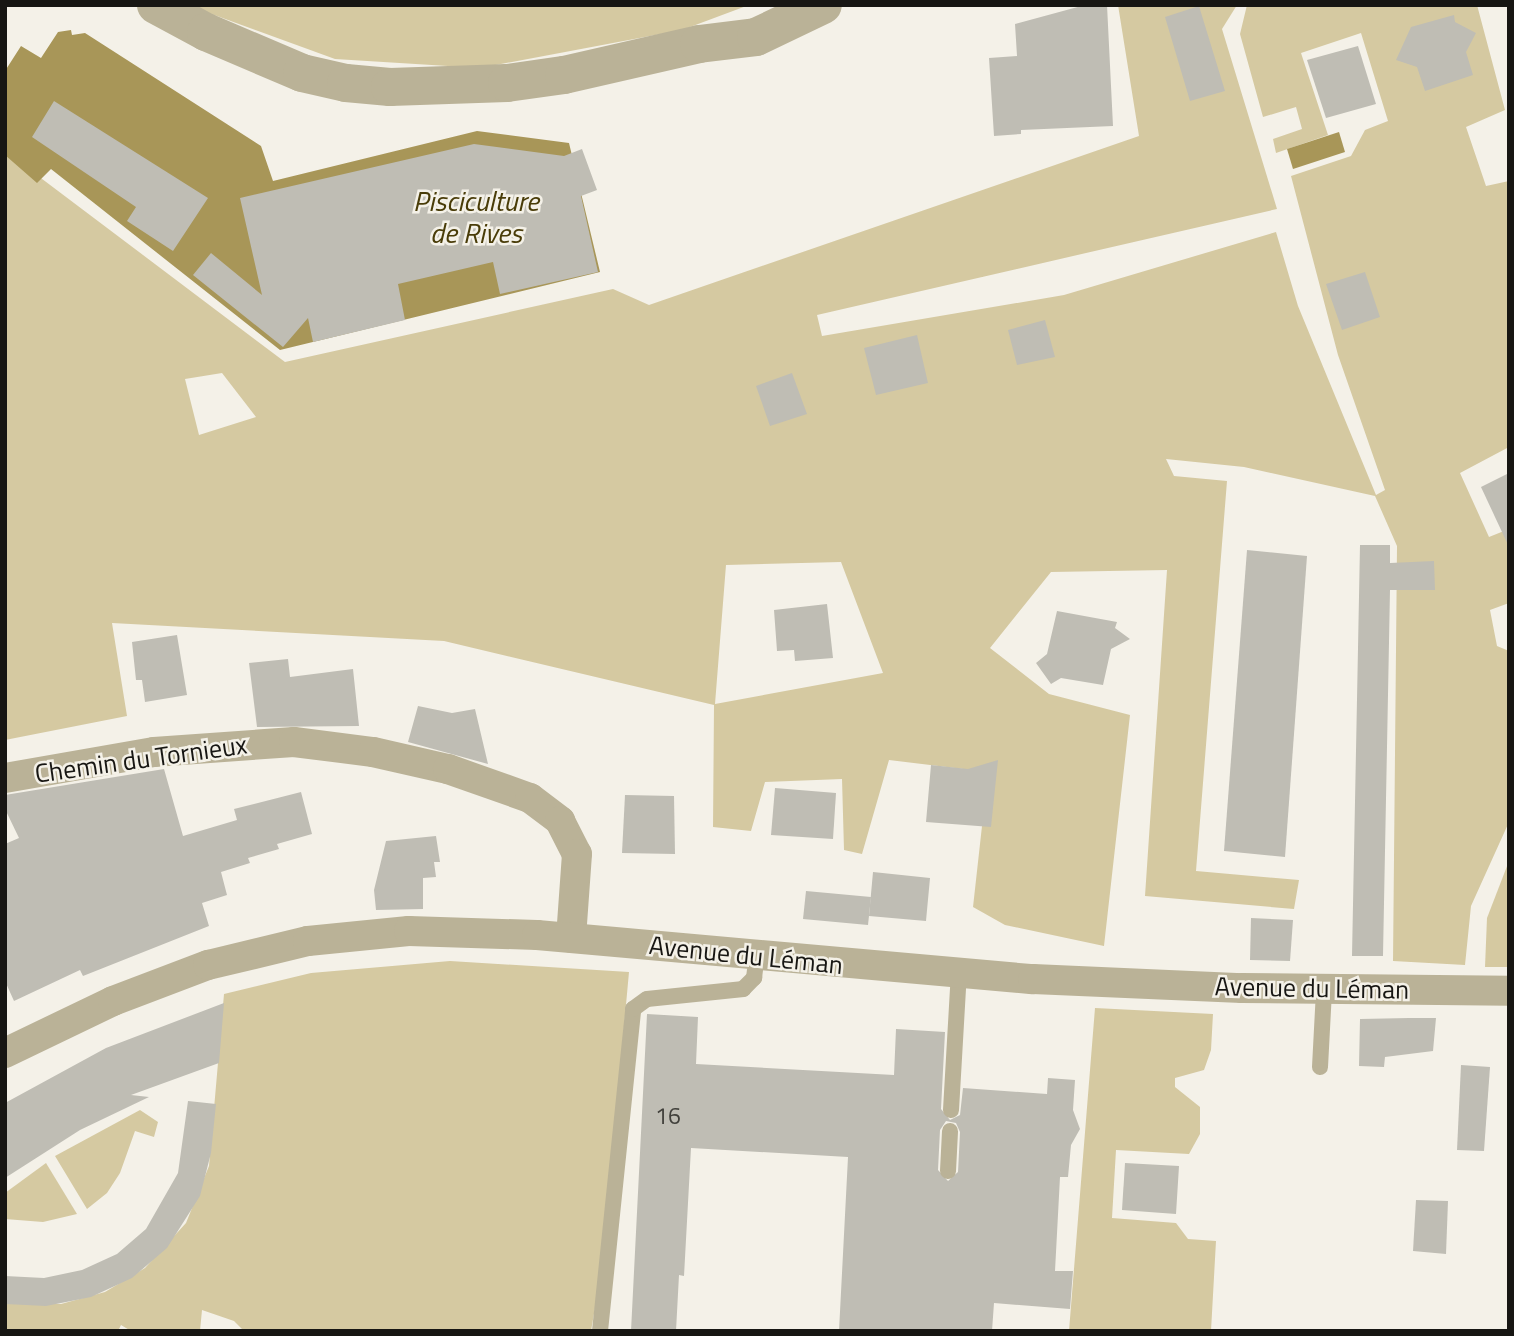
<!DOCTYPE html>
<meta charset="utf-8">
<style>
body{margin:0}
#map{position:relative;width:1514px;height:1336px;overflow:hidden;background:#f4f1e8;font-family:"Titillium Web",sans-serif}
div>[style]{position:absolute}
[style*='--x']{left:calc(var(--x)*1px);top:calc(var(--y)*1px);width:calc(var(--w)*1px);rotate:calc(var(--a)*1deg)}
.green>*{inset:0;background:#d5c9a1}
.water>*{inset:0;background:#a89658}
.building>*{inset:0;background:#bfbdb4}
.service>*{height:16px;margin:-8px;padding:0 8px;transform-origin:8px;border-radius:8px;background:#bab297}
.minor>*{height:30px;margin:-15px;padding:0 15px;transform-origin:15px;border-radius:15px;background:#bab297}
.tertiary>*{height:38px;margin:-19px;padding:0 19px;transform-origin:19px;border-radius:19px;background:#bab297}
span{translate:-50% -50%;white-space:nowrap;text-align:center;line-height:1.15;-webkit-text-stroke:5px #f4f1e8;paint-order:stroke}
.number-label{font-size:23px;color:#41403b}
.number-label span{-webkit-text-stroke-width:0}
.street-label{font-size:26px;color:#171613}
.water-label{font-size:28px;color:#493c08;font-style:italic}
.frame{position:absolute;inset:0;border:7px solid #171613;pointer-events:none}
</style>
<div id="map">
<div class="green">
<div style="clip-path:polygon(187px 5px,749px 5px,682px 30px,480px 68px,335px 59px)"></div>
<div style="clip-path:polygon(evenodd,1118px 5px,1237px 5px,1222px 29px,1277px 209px,817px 315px,822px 336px,1064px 295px,1276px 232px,1298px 306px,1376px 495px,1385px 490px,1338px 355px,1291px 176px,1351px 156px,1365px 130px,1388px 121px,1361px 33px,1301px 53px,1328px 135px,1276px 153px,1273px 139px,1302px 129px,1296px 107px,1263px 117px,1240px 34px,1247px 5px,1477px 5px,1505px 110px,1466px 127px,1486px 186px,1509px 181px,1509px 447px,1460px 473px,1489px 537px,1509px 529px,1509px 603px,1490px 610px,1497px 646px,1509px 651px,1509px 822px,1471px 906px,1465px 965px,1393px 961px,1397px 546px,1375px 496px,1244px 467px,1166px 459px,1174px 476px,1227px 481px,1196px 871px,1299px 880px,1294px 909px,1145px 896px,1167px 570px,1051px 572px,990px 648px,1049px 694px,1130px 715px,1104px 946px,1005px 925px,973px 907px,988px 772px,889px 760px,862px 854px,844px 850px,842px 779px,765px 782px,751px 831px,713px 827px,714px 705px,444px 641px,112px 623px,127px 716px,5px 740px,5px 151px,285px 362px,613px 289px,649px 305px,1139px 136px,1118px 5px,222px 373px,256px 417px,199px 435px,185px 379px,222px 373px,1118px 5px,841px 562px,883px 673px,715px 704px,726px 565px,841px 562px)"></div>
<div style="clip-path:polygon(1509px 861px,1509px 967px,1485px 967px,1487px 918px)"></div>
<div style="clip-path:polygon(450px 961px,629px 972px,602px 1267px,591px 1331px,244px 1331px,234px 1321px,202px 1310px,200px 1331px,131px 1331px,121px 1325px,118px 1331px,5px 1331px,5px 1303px,61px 1304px,105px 1292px,145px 1268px,186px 1223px,209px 1166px,224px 994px,311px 973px)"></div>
<div style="clip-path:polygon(1095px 1008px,1213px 1014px,1211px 1050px,1204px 1070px,1175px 1078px,1175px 1087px,1200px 1107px,1200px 1134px,1189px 1154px,1116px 1150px,1112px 1218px,1176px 1223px,1188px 1239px,1216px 1241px,1211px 1331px,1069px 1331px)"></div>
<div style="clip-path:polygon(140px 1110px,158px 1122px,154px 1137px,135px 1131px,120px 1173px,107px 1193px,87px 1209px,55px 1156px)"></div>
<div style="clip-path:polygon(46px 1163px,77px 1214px,43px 1222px,5px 1219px,5px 1193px)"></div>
</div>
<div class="water">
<div style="clip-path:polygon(71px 30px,72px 35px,85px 33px,261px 146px,273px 181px,477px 131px,569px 143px,600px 272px,280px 350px,51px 169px,37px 183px,5px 155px,5px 71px,21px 46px,41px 58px,58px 32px)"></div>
<div style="clip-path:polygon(1339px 132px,1345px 152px,1293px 169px,1287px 149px)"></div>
</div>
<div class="building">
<div style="clip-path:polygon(1085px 5px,1107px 5px,1113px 126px,1021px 130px,1021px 134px,994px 136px,989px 58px,1017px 56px,1015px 24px)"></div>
<div style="clip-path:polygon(1199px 6px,1225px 91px,1190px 101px,1165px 17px)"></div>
<div style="clip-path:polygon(1454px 15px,1455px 22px,1476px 33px,1466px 52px,1473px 75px,1425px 91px,1417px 67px,1396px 60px,1411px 27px)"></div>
<div style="clip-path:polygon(1358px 46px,1376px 104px,1326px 118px,1307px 60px)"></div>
<div style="clip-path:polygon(54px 101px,208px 198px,173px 251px,127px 221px,136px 207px,32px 137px)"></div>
<div style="clip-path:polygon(474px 144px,564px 156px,582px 149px,597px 190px,581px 196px,598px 272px,500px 294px,493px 262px,398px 284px,405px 320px,313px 342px,308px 318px,283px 347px,193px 275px,211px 253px,262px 295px,240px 198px)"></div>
<div style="clip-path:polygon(1365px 272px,1380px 317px,1342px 330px,1326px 284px)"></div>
<div style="clip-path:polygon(1045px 320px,1055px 357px,1017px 365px,1008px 330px)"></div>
<div style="clip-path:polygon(917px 335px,928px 383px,876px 395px,864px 348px)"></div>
<div style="clip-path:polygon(792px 373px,807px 414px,770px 426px,756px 386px)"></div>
<div style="clip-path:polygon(1509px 473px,1509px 547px,1481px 487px)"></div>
<div style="clip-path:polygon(1360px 545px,1390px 545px,1390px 563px,1434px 561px,1435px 590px,1390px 590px,1383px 956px,1352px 956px)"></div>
<div style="clip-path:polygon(1247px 550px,1307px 556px,1285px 857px,1224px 851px)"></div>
<div style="clip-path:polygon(827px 604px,833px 658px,795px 661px,794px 650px,777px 651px,774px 610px)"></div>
<div style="clip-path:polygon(1057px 611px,1117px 622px,1115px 628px,1130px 639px,1111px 649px,1103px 685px,1061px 678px,1051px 684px,1036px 663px,1047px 654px)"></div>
<div style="clip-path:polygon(177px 635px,187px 695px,145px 702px,142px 680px,136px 680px,132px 642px)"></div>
<div style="clip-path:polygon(288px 659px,290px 677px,353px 669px,359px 726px,257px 727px,249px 663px)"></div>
<div style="clip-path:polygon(418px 706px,452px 713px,475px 709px,488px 764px,408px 742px)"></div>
<div style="clip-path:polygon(998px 760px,991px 827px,926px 822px,931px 765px,968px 769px)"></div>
<div style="clip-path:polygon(164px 769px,183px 836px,237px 820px,234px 809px,301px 792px,312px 834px,277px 844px,279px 849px,248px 858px,250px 863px,221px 872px,227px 895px,202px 903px,209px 926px,83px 976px,80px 970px,14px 1001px,5px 981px,5px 844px,19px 838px,5px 809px,5px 795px)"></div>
<div style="clip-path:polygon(775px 788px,836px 793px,833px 839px,771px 835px)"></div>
<div style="clip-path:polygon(625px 795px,674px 796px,675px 854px,622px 853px)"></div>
<div style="clip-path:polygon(436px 836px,440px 862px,434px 862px,436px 877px,423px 878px,423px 909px,376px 910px,374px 890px,386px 841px)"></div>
<div style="clip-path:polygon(873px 872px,930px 878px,926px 921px,869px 916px)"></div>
<div style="clip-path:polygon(806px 891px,871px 897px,868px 925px,803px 919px)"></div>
<div style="clip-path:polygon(1251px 918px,1293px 920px,1290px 961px,1250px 960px)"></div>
<div style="clip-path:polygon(224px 1003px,219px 1063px,131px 1095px,149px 1097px,80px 1130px,5px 1178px,5px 1103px,106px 1048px)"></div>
<div style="clip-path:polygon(evenodd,647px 1014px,698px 1017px,696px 1064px,894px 1075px,896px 1029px,945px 1032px,941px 1109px,950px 1120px,960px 1115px,963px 1088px,1047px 1094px,1048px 1078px,1075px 1080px,1073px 1110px,1080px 1129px,1071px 1145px,1068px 1177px,1060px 1177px,1055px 1271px,1073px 1271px,1070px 1309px,994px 1303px,992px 1331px,839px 1331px,848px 1157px,691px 1148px,684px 1276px,679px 1275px,676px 1331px,631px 1331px,647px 1014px,946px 1121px,956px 1123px,960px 1132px,958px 1172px,948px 1181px,938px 1170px,940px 1130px,946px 1121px)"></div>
<div style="clip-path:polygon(1409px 1018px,1436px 1018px,1433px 1051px,1385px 1057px,1384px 1067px,1359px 1066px,1360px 1019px)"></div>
<div style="clip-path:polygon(1461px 1065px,1490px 1067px,1484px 1151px,1457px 1150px)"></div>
<div style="clip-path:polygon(188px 1101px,216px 1104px,211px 1153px,200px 1196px,167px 1248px,132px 1278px,91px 1297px,46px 1306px,5px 1304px,5px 1276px,44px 1278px,82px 1270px,117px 1254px,146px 1229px,178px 1173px)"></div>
<div style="clip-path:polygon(1125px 1163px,1179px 1166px,1176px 1214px,1122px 1210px)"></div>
<div style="clip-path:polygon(1416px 1200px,1448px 1201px,1446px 1254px,1413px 1251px)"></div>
</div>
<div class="service">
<div style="--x:1320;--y:1067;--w:77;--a:-87"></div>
<div style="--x:951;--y:1110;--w:137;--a:-86.7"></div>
<div style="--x:948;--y:1171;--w:40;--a:-87.1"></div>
<div style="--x:600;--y:1331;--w:324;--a:-84.1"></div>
<div style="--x:633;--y:1009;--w:17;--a:-36"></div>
<div style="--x:647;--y:999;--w:97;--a:-5.9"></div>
<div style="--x:743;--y:989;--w:16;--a:-45"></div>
<div style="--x:754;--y:978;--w:25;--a:-83"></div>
</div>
<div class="minor">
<div style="--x:5;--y:778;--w:151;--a:-9.9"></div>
<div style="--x:154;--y:752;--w:140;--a:-4.1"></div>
<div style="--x:294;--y:742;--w:80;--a:7.2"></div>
<div style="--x:373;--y:752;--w:77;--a:12.8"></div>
<div style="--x:448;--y:769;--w:87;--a:19.5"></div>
<div style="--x:530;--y:798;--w:38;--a:37"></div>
<div style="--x:560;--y:821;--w:37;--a:63"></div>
<div style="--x:577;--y:854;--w:84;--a:94.1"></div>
<div style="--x:5;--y:1053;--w:120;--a:-25.7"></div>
<div style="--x:113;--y:1001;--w:102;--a:-20.8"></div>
<div style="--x:208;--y:965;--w:103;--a:-13.5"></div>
<div style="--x:308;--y:941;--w:101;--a:-5.7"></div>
<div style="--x:409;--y:931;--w:128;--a:1.8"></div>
<div style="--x:537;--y:935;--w:498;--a:5.1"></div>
<div style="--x:1033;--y:979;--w:209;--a:2.5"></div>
<div style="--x:1242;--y:988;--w:267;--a:0.6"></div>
</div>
<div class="tertiary">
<div style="--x:156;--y:5;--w:57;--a:28.4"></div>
<div style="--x:206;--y:32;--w:104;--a:23.1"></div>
<div style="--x:302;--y:73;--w:45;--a:12.8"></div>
<div style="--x:346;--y:83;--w:44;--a:5.2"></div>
<div style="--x:390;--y:87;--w:117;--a:-2"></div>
<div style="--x:507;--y:83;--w:58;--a:-8"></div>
<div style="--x:564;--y:75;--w:139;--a:-12.9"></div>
<div style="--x:699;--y:44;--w:57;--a:-7"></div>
<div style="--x:756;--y:37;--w:74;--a:-25.5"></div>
</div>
<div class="number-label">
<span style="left:668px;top:1116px">16</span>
</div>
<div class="street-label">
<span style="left:141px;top:759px;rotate:-8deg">Chemin du Tornieux</span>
<span style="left:746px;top:955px;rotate:6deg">Avenue du Léman</span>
<span style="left:1312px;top:988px;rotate:1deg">Avenue du Léman</span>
</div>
<div class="water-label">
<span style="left:476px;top:217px">Pisciculture<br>de Rives</span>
</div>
<div class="frame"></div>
</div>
